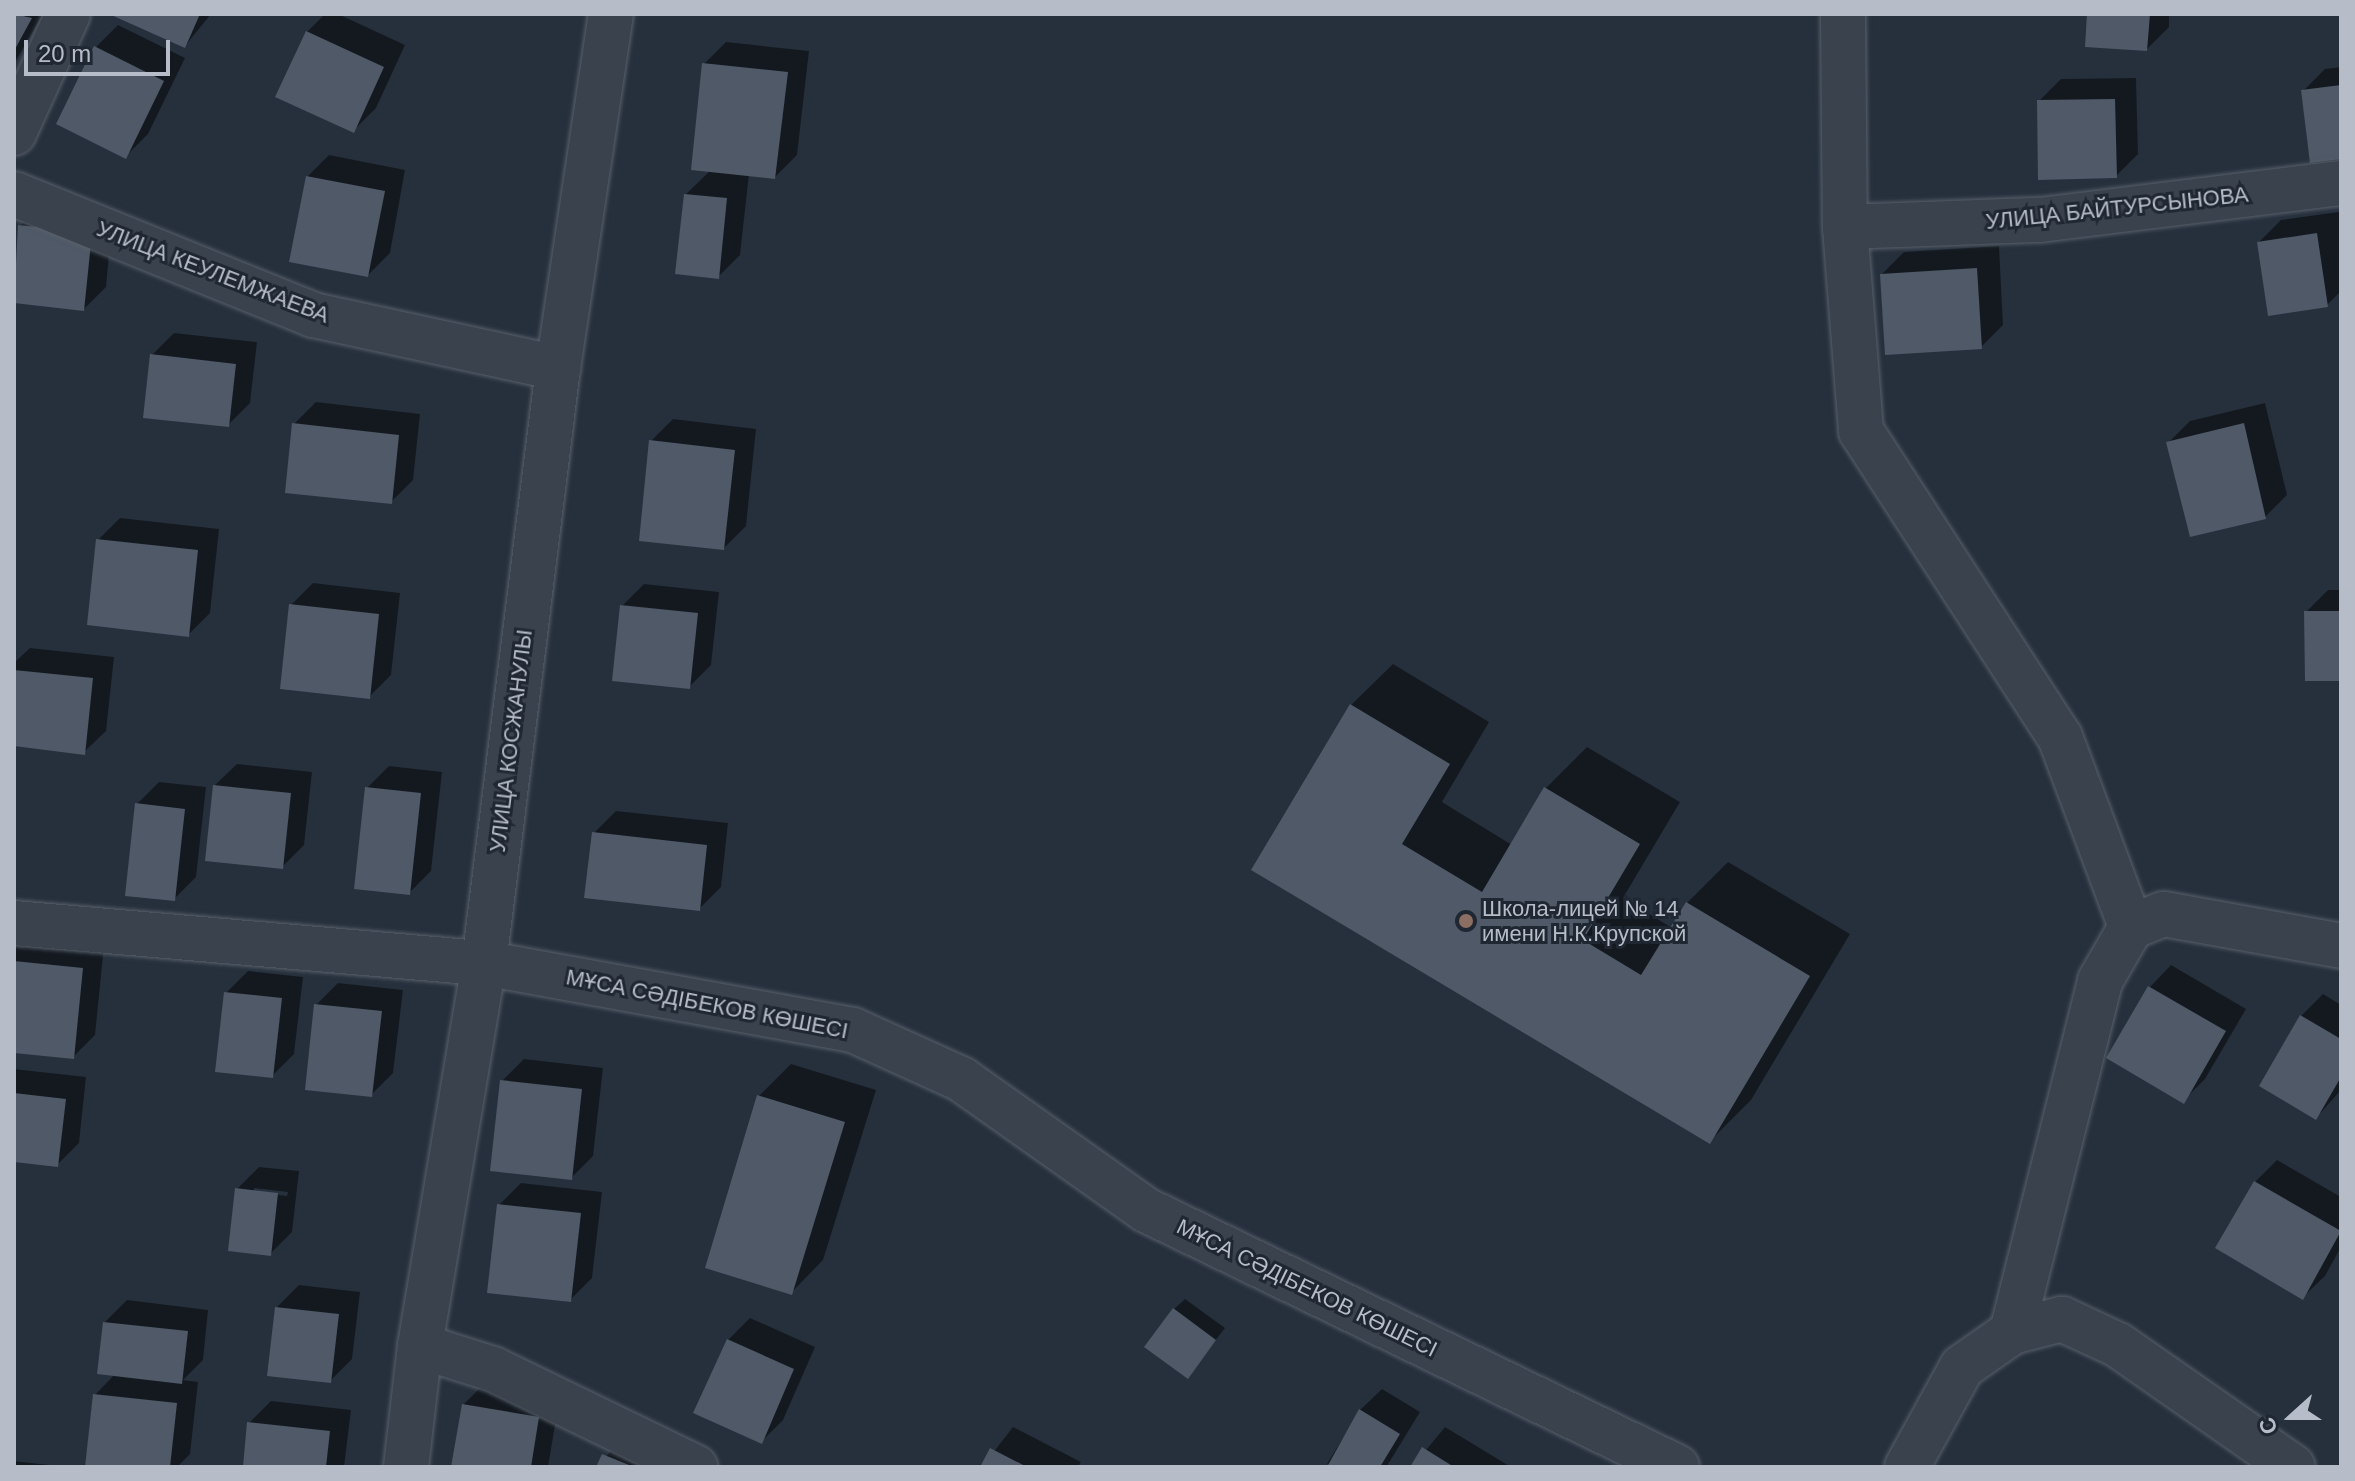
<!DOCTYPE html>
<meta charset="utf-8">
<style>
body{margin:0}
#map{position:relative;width:2355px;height:1481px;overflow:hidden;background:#26303d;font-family:Helvetica,sans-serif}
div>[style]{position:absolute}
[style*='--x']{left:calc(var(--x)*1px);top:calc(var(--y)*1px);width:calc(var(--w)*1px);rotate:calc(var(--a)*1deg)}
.shadow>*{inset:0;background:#0007}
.building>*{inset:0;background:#4f5967}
.roads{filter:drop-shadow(0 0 2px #58606b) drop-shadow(0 0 2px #58606b)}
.minor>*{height:44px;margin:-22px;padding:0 22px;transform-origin:22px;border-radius:22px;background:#3a424d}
.dots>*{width:22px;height:22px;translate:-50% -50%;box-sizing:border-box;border:4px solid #1f2732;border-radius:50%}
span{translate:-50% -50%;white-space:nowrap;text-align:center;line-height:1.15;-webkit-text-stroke:6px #1f2732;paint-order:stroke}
.street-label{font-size:22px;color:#b6bdc8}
.poi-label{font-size:22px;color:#b6bdc8}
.left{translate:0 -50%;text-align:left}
.frame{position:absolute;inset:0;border:16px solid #b6bdc8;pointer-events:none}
.north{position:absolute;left:2251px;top:1377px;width:80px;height:80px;-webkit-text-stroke:6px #1f2732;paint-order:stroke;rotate:249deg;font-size:22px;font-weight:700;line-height:32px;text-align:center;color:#b6bdc8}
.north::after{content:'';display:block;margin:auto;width:28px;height:36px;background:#b6bdc8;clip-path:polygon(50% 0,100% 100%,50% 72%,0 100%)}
.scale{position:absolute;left:24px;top:40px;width:146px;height:36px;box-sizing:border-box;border:4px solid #b6bdc8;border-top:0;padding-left:10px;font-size:24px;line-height:28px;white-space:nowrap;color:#b6bdc8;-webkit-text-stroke:6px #1f2732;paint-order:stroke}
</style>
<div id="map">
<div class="shadow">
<div style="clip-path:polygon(14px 14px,43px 14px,14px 64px)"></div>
<div style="clip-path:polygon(114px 14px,211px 14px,185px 46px)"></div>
<div style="clip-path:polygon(325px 14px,338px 14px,405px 45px,376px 108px,354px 130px,307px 32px)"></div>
<div style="clip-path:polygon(2089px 14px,2169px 14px,2169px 27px,2147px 49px)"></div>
<div style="clip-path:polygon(118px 25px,185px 58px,148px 134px,126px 156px,96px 47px)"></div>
<div style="clip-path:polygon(726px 42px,809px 51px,797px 155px,775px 177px,749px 174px,740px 255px,718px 277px,686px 194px,711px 170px,704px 64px)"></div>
<div style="clip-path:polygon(2341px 67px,2341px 157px,2303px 91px,2325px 69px)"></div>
<div style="clip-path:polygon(2136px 78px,2138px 154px,2116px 176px,2039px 101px,2061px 79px)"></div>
<div style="clip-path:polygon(329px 155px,405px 170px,390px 253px,368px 275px,307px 177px)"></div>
<div style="clip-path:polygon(42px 204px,113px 212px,106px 287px,84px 309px,14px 301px,20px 226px)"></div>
<div style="clip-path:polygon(2339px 212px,2341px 291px,2327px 305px,2259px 242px,2281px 220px)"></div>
<div style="clip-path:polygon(1999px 246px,2003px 325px,1981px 347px,1882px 274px,1904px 252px)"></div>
<div style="clip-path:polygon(174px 333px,257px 342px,250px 403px,228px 425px,152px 355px)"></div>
<div style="clip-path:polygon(316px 402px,420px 414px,413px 480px,391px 502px,294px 424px)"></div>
<div style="clip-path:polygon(2265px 403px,2287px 495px,2265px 517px,2168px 443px,2190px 421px)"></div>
<div style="clip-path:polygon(673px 419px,756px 429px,746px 526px,724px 548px,651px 441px)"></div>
<div style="clip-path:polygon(120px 518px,219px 529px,210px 613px,188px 635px,98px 540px)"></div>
<div style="clip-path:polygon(313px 583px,400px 593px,391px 675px,369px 697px,291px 605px)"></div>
<div style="clip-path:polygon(644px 584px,719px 592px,711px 665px,689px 687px,622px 606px)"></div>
<div style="clip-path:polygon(2328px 590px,2341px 590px,2341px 679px,2306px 612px)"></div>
<div style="clip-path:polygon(30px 648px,114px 657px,106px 731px,84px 752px,14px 744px,14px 663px)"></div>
<div style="clip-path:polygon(1393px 664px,1489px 722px,1442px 802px,1512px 845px,1546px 788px,1587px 747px,1680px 802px,1623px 898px,1672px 928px,1687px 903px,1728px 862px,1850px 934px,1751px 1100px,1710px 1141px,1254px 869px,1351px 705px)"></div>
<div style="clip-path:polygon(237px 764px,312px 772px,304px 845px,282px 867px,215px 785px)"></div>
<div style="clip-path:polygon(389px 766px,442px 772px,431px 871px,409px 893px,367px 788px)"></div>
<div style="clip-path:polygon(159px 782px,206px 787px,196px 877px,174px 899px,137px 804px)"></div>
<div style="clip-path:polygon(616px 811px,728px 823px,721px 887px,699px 909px,594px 833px)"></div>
<div style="clip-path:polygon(14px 937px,104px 946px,95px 1035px,73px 1057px,14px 1051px)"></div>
<div style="clip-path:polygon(2171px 965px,2246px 1009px,2205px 1079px,2183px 1101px,2150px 987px)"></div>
<div style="clip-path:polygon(248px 971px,303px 977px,294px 1054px,272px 1076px,226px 993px)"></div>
<div style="clip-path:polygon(338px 983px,403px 990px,393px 1073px,371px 1095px,316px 1005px)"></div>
<div style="clip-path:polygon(2323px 994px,2341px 1005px,2341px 1090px,2316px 1118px,2301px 1016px)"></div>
<div style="clip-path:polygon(524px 1059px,603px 1068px,593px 1156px,571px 1178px,502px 1081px)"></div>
<div style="clip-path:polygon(791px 1064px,876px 1090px,823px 1260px,791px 1293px,759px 1096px)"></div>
<div style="clip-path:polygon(14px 1069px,86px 1077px,79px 1143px,57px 1165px,14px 1160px)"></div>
<div style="clip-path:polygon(2277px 1160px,2341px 1197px,2341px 1247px,2325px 1276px,2303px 1297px,2255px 1182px)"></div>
<div style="clip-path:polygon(evenodd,259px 1167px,299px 1171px,292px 1232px,270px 1254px,237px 1189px,259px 1167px,254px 1188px,288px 1192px,287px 1196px,254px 1192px,254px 1188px)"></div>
<div style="clip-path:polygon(521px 1183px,602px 1192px,592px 1278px,570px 1300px,499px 1205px)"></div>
<div style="clip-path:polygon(299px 1285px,360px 1292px,352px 1359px,330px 1381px,277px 1307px)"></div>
<div style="clip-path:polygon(1185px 1299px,1225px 1328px,1188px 1376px,1174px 1309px)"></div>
<div style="clip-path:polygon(127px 1300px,208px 1310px,203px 1360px,183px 1380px,198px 1382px,190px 1454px,177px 1467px,95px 1467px,95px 1395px,115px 1374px,105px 1322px)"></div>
<div style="clip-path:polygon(750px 1318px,815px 1347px,783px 1420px,761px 1442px,728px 1340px)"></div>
<div style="clip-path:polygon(485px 1383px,560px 1395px,548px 1467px,453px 1467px,463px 1405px)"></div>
<div style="clip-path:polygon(1382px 1389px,1420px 1412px,1387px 1466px,1327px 1464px,1360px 1410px)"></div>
<div style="clip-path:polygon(271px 1401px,351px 1410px,344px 1467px,245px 1467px,249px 1423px)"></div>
<div style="clip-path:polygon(1013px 1427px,1081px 1462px,1078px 1467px,982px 1467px)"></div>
<div style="clip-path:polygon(1445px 1427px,1511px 1467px,1412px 1467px)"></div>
<div style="clip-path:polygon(625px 1433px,708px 1467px,598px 1467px)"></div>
<div style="clip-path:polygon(14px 1461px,67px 1467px,14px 1467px)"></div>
</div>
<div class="building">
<div style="clip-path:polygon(14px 14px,32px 18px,14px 51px)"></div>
<div style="clip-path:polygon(109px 14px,200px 14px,185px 48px)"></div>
<div style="clip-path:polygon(2087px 14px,2150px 14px,2147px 51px,2085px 47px)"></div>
<div style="clip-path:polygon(306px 31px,384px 67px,354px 133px,275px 97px)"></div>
<div style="clip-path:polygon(94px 46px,164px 81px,126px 159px,56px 124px)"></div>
<div style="clip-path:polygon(702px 63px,788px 72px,775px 179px,691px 170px)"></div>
<div style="clip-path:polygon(2341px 85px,2341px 159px,2310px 163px,2301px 90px)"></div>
<div style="clip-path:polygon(2115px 99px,2117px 178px,2038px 180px,2037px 100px)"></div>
<div style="clip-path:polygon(306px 176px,385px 191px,368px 277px,289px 262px)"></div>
<div style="clip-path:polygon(684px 194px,727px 198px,719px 279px,675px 274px)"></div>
<div style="clip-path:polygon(18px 225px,92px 233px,84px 311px,14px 303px)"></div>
<div style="clip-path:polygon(2317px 233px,2328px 307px,2268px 316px,2257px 242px)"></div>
<div style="clip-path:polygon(1977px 268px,1982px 349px,1885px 355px,1880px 274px)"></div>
<div style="clip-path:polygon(150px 354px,236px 364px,229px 427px,143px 418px)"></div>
<div style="clip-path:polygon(292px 423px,399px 435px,392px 504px,285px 493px)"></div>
<div style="clip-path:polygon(2244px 423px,2266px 519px,2190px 537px,2166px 442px)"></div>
<div style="clip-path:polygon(649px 440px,735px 450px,724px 550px,639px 541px)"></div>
<div style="clip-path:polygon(96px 539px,198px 550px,189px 637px,87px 625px)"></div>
<div style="clip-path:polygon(289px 604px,379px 614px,370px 699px,280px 689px)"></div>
<div style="clip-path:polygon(620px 605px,698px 613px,690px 689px,612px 681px)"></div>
<div style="clip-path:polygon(2304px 611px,2341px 611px,2341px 681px,2305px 681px)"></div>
<div style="clip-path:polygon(14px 670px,93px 678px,85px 755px,14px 746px)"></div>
<div style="clip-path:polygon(1350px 704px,1450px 764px,1402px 844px,1482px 892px,1544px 787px,1640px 844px,1583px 940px,1641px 975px,1686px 902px,1810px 976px,1710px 1144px,1251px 870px)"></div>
<div style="clip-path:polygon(213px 785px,291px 793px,283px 869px,205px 861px)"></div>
<div style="clip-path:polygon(365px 787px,421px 793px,410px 895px,354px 889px)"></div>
<div style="clip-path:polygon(135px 803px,185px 809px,175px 901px,125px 896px)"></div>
<div style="clip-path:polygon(592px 832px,707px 845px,700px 911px,584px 898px)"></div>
<div style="clip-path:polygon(14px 961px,83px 968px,74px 1059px,14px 1053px)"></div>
<div style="clip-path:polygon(2148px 986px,2226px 1031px,2184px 1104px,2106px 1058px)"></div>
<div style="clip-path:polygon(224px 992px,282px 998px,273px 1078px,215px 1072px)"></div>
<div style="clip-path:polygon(314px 1004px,382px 1011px,372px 1097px,305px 1090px)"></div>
<div style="clip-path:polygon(2300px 1015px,2341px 1039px,2341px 1077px,2316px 1120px,2259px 1086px)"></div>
<div style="clip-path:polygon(500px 1080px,582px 1089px,572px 1180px,490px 1171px)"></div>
<div style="clip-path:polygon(14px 1093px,66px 1099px,58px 1167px,14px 1162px)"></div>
<div style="clip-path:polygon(757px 1095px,845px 1122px,792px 1295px,705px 1268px)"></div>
<div style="clip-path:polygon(2254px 1181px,2341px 1231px,2303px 1300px,2215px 1248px)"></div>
<div style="clip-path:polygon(235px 1188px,278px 1193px,271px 1256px,228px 1251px)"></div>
<div style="clip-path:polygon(497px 1204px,581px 1213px,571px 1302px,487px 1293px)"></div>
<div style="clip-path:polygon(275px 1307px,339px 1314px,331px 1383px,267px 1376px)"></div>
<div style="clip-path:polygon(1173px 1308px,1216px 1340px,1188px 1379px,1144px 1347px)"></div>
<div style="clip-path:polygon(103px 1322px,188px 1331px,182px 1384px,97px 1374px)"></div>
<div style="clip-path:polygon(727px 1339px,794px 1369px,762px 1444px,693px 1413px)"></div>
<div style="clip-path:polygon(93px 1394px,177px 1403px,170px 1467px,85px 1467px)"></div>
<div style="clip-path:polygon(462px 1404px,539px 1417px,531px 1467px,451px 1467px)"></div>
<div style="clip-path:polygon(1359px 1409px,1400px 1434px,1380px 1467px,1327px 1467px)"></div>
<div style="clip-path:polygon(247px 1422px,330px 1431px,326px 1467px,243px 1467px)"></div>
<div style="clip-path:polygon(1422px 1447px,1454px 1467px,1410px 1467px)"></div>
<div style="clip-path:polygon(990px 1448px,1027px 1467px,980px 1467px)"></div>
<div style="clip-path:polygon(602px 1454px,634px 1467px,596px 1467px)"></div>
</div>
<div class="roads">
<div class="minor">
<div style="--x:1843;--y:14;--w:213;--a:89.5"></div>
<div style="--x:1845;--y:227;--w:205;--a:85.5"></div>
<div style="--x:1861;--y:431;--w:365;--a:57"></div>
<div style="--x:2060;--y:737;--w:203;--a:69.5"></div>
<div style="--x:14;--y:133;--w:131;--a:-65.6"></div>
<div style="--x:14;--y:194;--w:323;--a:22"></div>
<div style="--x:313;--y:315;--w:251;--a:12.2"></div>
<div style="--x:1845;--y:227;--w:195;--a:-2.1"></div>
<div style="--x:2040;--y:220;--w:303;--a:-7"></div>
<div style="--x:14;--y:923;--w:472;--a:4.9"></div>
<div style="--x:484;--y:963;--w:375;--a:10.3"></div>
<div style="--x:853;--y:1030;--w:119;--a:24.4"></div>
<div style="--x:961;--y:1079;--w:227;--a:35.3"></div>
<div style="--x:1146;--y:1210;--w:590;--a:25.83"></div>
<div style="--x:2012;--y:1332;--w:362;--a:-75.9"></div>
<div style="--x:2100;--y:981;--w:62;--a:-60.1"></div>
<div style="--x:2131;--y:927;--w:35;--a:-22"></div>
<div style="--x:2164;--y:914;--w:180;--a:10.2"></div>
<div style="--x:420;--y:1346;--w:77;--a:17.5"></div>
<div style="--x:493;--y:1369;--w:225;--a:25.9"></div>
<div style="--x:406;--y:1467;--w:122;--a:-83.4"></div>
<div style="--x:420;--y:1346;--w:388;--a:-80.5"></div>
<div style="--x:484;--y:963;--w:600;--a:-82.91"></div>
<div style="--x:558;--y:368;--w:358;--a:-81.5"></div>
<div style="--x:1907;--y:1467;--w:114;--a:-61.2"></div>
<div style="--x:1962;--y:1367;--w:61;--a:-35"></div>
<div style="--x:2012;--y:1332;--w:52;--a:-14.6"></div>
<div style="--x:2062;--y:1319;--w:62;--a:24.9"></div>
<div style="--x:2118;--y:1345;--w:213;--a:34.9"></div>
</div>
</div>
<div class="dots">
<div style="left:1466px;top:921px;background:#8d6e63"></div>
</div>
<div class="street-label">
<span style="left:2117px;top:208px;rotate:-6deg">УЛИЦА БАЙТУРСЫНОВА</span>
<span style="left:213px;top:272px;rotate:21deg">УЛИЦА КЕУЛЕМЖАЕВА</span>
<span style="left:511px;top:741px;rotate:-83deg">УЛИЦА КОСЖАНУЛЫ</span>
<span style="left:707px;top:1004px;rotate:11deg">МҰСА СӘДІБЕКОВ КӨШЕСІ</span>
<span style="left:1307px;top:1288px;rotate:26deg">МҰСА СӘДІБЕКОВ КӨШЕСІ</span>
</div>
<div class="poi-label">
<span class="left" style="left:1482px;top:921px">Школа-лицей № 14<br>имени Н.К.Крупской</span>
</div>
<div class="frame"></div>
<div class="north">С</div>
<div class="scale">20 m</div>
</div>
